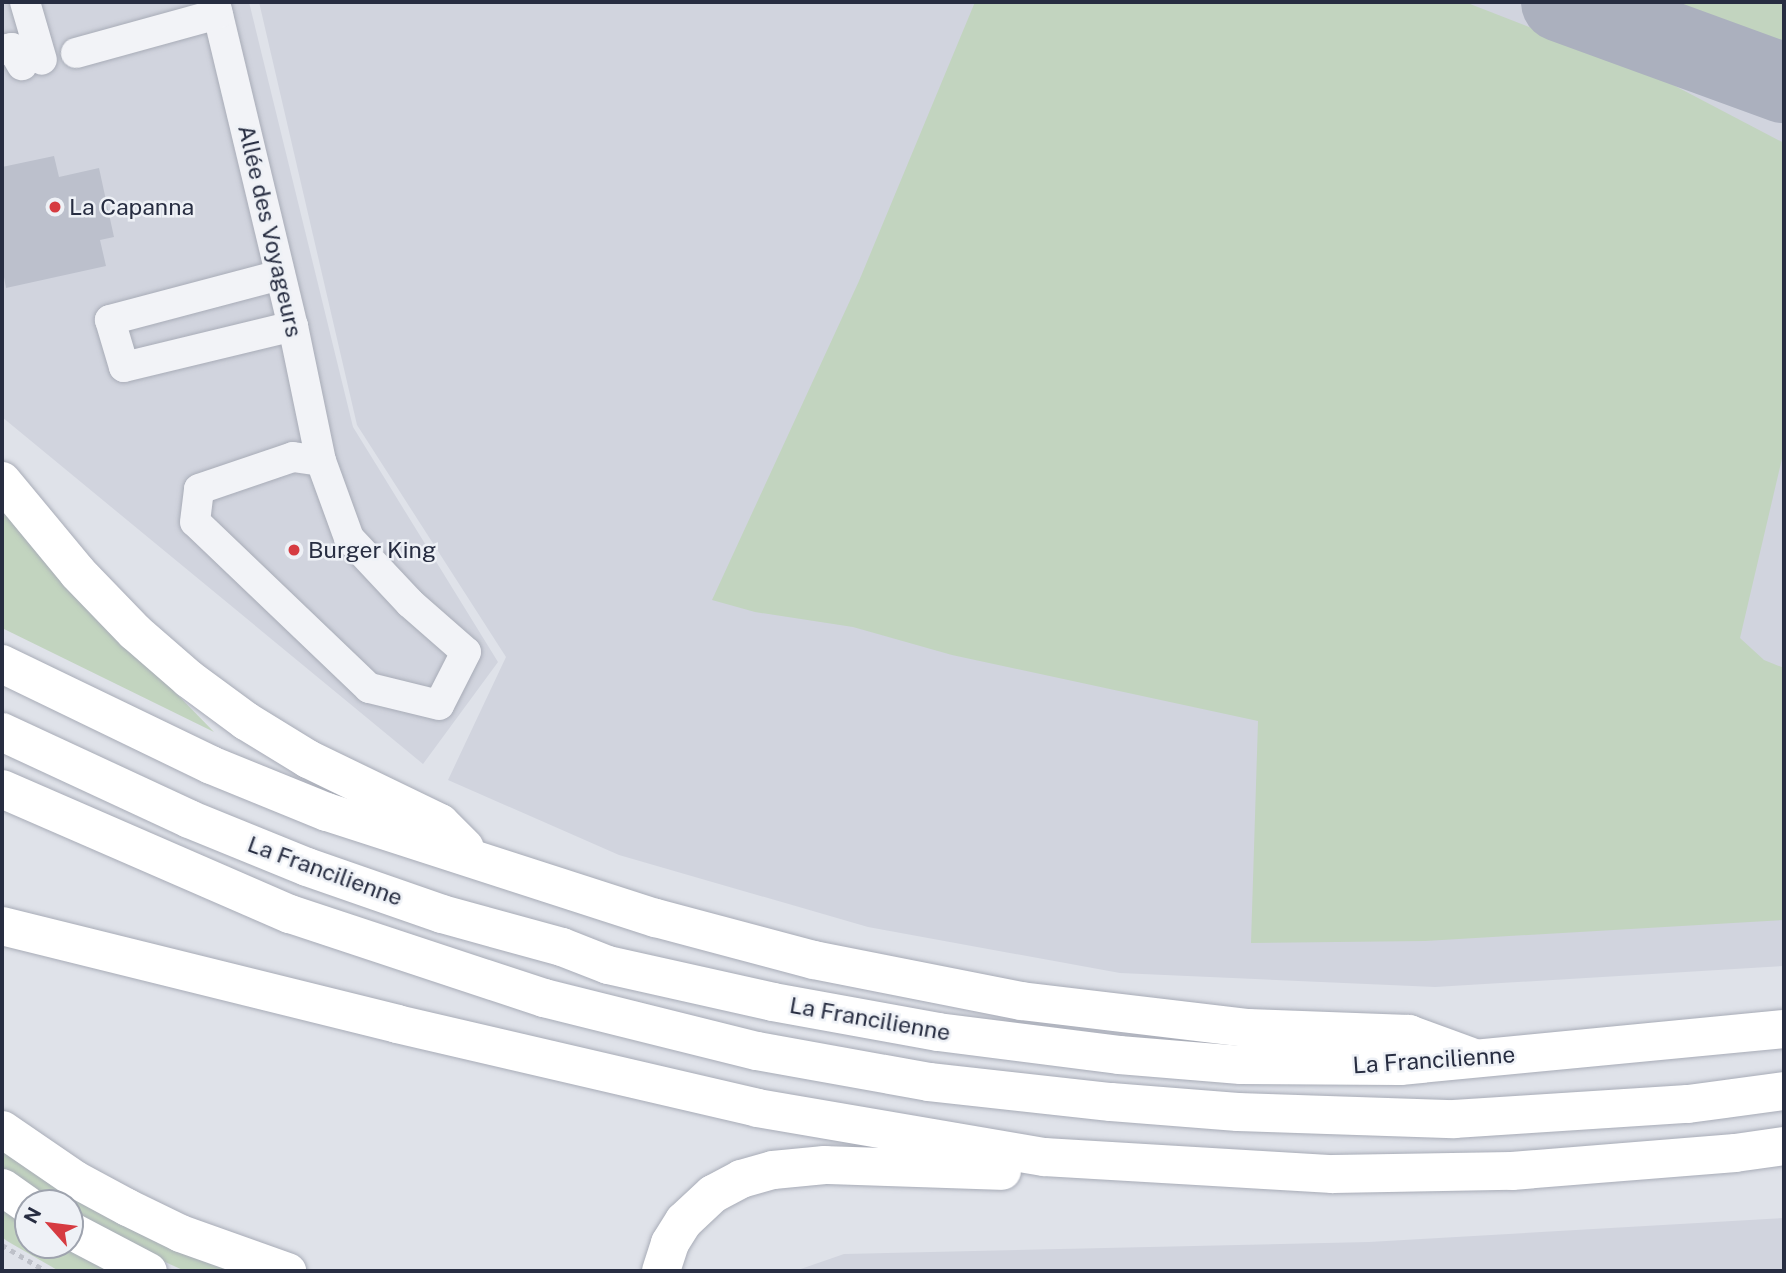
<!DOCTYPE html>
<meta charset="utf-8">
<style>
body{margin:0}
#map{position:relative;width:1786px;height:1273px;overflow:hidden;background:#dfe2e9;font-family:"Public Sans",sans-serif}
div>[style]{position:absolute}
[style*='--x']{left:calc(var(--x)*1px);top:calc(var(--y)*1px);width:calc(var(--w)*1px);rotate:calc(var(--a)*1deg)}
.built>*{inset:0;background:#d1d4de}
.green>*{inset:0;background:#c2d4bf}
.taxiway>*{height:80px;margin:-40px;padding:0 40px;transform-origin:40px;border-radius:40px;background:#abb0be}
.building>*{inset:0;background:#bcc0cc}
.path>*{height:4.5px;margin-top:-2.25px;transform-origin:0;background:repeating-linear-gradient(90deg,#bdc0c8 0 5px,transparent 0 10px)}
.roads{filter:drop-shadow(0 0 2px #a8acb7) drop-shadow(0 0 2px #a8acb7)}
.minor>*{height:30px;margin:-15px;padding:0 15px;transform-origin:15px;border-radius:15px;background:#f2f3f7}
.major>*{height:37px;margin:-18.5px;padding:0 18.5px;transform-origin:18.5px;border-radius:18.5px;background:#fff}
.highway>*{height:38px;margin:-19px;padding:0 19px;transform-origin:19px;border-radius:19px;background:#fff}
.dots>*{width:19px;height:19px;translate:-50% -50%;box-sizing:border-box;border:4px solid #eef1f6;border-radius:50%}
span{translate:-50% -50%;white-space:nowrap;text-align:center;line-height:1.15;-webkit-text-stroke:5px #eef1f6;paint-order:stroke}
.poi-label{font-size:23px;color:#272d41}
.left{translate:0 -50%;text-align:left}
.street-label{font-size:23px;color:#272d41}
.frame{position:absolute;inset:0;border:4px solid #272d41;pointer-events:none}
.north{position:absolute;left:14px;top:1189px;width:70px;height:70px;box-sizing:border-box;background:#eef1f6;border:2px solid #9ea3ae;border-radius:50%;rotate:298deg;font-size:19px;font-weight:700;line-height:28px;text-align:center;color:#272d41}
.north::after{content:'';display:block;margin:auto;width:24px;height:32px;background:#d63b41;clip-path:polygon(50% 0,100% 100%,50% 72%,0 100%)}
</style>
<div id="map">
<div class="built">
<div style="clip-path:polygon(2px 2px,249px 2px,353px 427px,498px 662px,423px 764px,2px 417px)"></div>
<div style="clip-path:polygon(259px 2px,1784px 2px,1784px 966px,1435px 987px,1120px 973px,868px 927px,619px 855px,448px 780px,506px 657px,357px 425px)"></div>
<div style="clip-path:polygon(1784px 1218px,1784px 1271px,795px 1271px,844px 1254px,1369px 1242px)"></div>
</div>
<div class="green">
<div style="clip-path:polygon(975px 2px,1465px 2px,1658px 77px,1784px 143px,1784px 450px,1740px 638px,1764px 660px,1784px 668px,1784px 920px,1425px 941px,1251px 943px,1258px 721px,952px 655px,853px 627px,755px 612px,712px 600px,859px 281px)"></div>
<div style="clip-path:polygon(1657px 2px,1784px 2px,1784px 44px,1781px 45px)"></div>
<div style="clip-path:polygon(2px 507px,166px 683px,214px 732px,2px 628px)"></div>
<div style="clip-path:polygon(2px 1148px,233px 1271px,185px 1271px,123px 1243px,70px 1215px,70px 1203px,51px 1203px,2px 1170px)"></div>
<div style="clip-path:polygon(2px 1208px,28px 1226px,28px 1245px,60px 1245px,109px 1271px,59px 1271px,7px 1241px,2px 1237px)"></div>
</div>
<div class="taxiway">
<div style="--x:1561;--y:2;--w:237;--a:20"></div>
</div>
<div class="building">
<div style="clip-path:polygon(54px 156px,59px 177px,99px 168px,114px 237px,100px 240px,106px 266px,6px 288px,2px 266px,2px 167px)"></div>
</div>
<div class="path">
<div style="--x:2;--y:1245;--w:51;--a:30.6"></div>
</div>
<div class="roads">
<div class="minor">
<div style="--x:25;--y:2;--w:60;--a:73.7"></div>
<div style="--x:215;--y:2;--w:333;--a:76.5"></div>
<div style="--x:293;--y:326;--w:138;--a:78.3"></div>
<div style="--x:321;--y:461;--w:82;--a:70"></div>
<div style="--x:349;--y:538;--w:89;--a:46.8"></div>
<div style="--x:410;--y:603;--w:74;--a:41.2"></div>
<div style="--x:466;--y:652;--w:59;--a:117"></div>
<div style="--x:439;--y:705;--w:72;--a:-166.3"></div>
<div style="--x:369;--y:688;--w:240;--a:-136.3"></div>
<div style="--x:195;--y:522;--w:33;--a:-83"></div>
<div style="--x:199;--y:489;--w:99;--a:-18.8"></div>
<div style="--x:293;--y:457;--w:28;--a:8"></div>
<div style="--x:2;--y:50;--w:10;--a:-11"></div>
<div style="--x:12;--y:48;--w:20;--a:60"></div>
<div style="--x:76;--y:53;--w:147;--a:-15.4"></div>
<div style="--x:280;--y:275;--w:176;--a:165.2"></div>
<div style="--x:110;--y:320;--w:49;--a:73.4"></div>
<div style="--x:124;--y:367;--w:174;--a:-13.6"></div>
</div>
<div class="major">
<div style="--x:2;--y:1129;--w:88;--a:34.4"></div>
<div style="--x:75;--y:1179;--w:59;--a:28.3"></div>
<div style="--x:127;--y:1207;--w:59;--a:26.1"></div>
<div style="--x:180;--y:1233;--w:114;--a:19.6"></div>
<div style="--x:2;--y:1187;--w:32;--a:35"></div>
<div style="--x:70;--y:1230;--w:88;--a:27.7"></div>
</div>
<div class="highway">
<div style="--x:2;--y:481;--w:119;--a:50.4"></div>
<div style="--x:78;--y:573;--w:82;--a:46"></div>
<div style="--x:135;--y:632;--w:72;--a:41"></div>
<div style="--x:189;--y:679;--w:71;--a:36.4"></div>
<div style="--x:246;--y:721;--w:73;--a:31.5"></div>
<div style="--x:308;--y:759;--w:147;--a:25.9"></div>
<div style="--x:440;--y:823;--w:35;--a:45"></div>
<div style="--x:2;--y:664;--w:232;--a:25.8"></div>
<div style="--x:211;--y:765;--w:125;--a:22.1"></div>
<div style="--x:327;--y:812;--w:346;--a:17.9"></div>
<div style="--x:656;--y:918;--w:163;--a:14.9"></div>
<div style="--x:814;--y:960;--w:211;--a:11.2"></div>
<div style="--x:1021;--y:1001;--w:229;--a:6.8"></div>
<div style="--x:1248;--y:1028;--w:161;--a:2.1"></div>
<div style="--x:1409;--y:1034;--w:64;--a:20.1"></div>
<div style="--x:2;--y:732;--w:206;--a:24.9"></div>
<div style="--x:189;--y:819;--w:127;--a:22.1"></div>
<div style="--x:307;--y:867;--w:143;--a:19.2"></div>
<div style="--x:442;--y:914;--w:124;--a:15.4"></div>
<div style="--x:562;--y:947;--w:49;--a:21.4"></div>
<div style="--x:608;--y:965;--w:169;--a:12.6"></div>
<div style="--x:773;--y:1002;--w:168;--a:10.3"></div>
<div style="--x:938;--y:1032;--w:182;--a:7.2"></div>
<div style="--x:1119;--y:1055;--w:122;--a:4.7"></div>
<div style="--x:1241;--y:1065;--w:159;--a:0.4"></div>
<div style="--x:1400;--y:1066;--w:386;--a:-5.5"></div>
<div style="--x:2;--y:789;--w:314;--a:23.5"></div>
<div style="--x:290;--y:914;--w:268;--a:18.3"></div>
<div style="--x:544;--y:998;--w:219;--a:14"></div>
<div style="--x:757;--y:1051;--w:175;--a:10.2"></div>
<div style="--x:929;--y:1082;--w:183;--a:6.3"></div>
<div style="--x:1111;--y:1102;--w:127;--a:4.5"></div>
<div style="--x:1238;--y:1112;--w:216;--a:1.9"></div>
<div style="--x:1454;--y:1119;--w:234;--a:-3.7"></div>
<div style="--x:1688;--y:1104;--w:97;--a:-7.7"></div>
<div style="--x:2;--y:926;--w:407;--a:13.9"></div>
<div style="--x:397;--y:1024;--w:370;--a:13.1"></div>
<div style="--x:757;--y:1108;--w:291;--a:9.7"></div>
<div style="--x:1044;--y:1157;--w:289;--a:3.4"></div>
<div style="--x:1333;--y:1174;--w:179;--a:-1"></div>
<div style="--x:1512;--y:1171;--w:224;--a:-4.6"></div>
<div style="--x:1735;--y:1153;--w:49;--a:-8.1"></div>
<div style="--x:661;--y:1271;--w:29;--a:-72"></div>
<div style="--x:670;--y:1243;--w:26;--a:-58"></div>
<div style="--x:684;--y:1221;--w:40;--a:-43"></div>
<div style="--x:713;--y:1194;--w:32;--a:-28"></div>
<div style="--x:741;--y:1179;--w:33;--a:-16"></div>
<div style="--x:773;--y:1170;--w:52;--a:-5.5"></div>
<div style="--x:825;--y:1165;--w:177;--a:1.9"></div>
</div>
</div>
<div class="dots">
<div style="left:55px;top:207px;background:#d63b41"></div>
<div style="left:294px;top:550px;background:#d63b41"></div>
</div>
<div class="poi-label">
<span class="left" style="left:69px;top:207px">La Capanna</span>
<span class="left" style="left:308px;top:550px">Burger King</span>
</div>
<div class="street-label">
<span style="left:270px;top:231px;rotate:77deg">Allée des Voyageurs</span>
<span style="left:325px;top:871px;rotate:20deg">La Francilienne</span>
<span style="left:870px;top:1019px;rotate:10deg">La Francilienne</span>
<span style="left:1434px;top:1060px;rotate:-4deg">La Francilienne</span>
</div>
<div class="frame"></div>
<div class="north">N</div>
</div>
